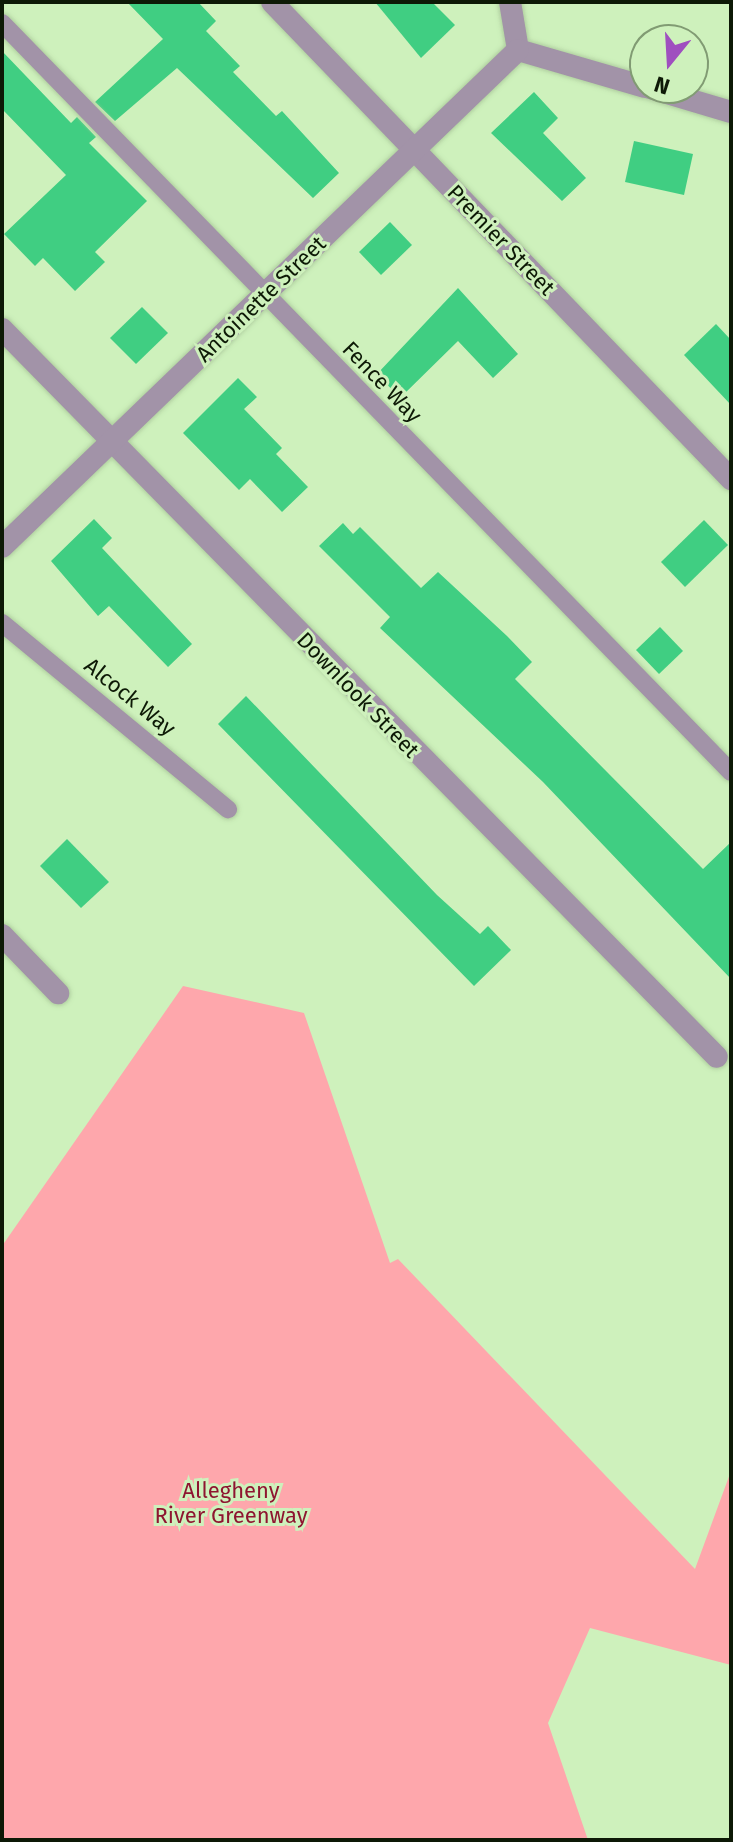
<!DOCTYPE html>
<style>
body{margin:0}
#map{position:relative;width:733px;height:1842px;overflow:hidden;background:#cef1bc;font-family:"Fira Sans",sans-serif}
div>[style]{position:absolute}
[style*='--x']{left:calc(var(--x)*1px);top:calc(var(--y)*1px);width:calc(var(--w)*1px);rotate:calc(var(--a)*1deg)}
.green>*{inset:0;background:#fea7ac}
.building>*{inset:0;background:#40ce82}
.roads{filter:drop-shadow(0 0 2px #afce9f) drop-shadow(0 0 2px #afce9f)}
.service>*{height:18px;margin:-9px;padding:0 9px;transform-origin:9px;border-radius:9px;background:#a293a8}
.minor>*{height:22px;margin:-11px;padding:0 11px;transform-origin:11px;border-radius:11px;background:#a293a8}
span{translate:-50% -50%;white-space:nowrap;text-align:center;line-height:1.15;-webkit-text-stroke:6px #cef1bc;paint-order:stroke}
.street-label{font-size:22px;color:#0d1906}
.park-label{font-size:22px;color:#8e1530}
.frame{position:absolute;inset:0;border:4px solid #0d1906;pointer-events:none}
.north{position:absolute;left:629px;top:24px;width:80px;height:80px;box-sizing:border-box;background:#cef1bc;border:2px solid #819b73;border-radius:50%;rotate:198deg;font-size:22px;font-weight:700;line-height:32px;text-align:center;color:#0d1906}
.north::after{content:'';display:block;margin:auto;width:28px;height:36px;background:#9f4fbf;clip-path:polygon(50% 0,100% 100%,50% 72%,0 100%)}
</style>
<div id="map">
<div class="green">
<div style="clip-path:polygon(183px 986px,304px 1013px,390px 1263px,398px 1259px,695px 1569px,731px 1471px,731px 1665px,590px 1628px,548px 1723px,588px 1840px,2px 1840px,2px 1246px)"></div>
</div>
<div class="building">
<div style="clip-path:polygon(127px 2px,198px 2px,216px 21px,206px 31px,240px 66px,233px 72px,276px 116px,282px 111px,339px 173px,313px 198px,177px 68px,115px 121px,95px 102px,163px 39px)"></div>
<div style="clip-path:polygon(375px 2px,432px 2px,455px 25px,421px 58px)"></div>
<div style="clip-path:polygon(2px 51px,71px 123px,77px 117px,96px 137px,89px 143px,147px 201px,95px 252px,105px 262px,75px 291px,43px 258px,35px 266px,4px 234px,66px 175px,2px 109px)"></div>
<div style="clip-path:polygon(534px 92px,558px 118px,543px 133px,586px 178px,562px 201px,491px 133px)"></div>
<div style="clip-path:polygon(634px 141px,693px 154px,684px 195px,625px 182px)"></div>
<div style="clip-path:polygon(390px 222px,412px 245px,381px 275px,359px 252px)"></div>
<div style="clip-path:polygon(458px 288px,518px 354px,493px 378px,458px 341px,400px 398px,377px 374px)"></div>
<div style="clip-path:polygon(142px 307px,168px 333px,136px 364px,110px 338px)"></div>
<div style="clip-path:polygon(716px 324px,731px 340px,731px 405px,684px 355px)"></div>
<div style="clip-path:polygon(238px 378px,257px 397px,244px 409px,282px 448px,276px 454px,308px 487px,282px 512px,250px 479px,239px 490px,183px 433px)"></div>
<div style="clip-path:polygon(94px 519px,112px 538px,102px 548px,192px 644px,168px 667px,109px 606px,98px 616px,51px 561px)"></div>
<div style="clip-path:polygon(704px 520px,728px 545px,685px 587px,661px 562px)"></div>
<div style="clip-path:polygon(343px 523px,353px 534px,360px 527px,421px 588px,438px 572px,507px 636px,532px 662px,515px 679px,703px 869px,731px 842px,731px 979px,543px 782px,380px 628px,390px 617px,319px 546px)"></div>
<div style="clip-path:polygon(660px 627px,683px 651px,659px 674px,636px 650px)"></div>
<div style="clip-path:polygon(246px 696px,437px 895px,480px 934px,488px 926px,511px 950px,474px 986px,218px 724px)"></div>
<div style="clip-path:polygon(67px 839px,109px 882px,81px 908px,40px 866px)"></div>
</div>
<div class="roads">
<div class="service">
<div style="--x:2;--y:23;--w:1045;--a:45.78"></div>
<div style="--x:2;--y:623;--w:293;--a:39.5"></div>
</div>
<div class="minor">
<div style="--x:272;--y:2;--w:662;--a:46.1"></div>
<div style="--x:510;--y:2;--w:49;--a:80.5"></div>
<div style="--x:518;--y:50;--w:132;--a:16.2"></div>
<div style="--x:650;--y:88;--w:84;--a:16.5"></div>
<div style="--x:2;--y:329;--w:1020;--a:45.52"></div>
<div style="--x:2;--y:547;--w:716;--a:-43.93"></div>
<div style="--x:2;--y:935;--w:81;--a:46"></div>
</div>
</div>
<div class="street-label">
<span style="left:501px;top:240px;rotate:46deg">Premier Street</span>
<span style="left:261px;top:299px;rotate:-44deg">Antoinette Street</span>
<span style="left:382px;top:382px;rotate:46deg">Fence Way</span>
<span style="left:358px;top:695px;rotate:46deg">Downlook Street</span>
<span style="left:130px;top:697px;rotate:39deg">Alcock Way</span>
</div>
<div class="park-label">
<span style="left:231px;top:1503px">Allegheny<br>River Greenway</span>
</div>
<div class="frame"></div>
<div class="north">N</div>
</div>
